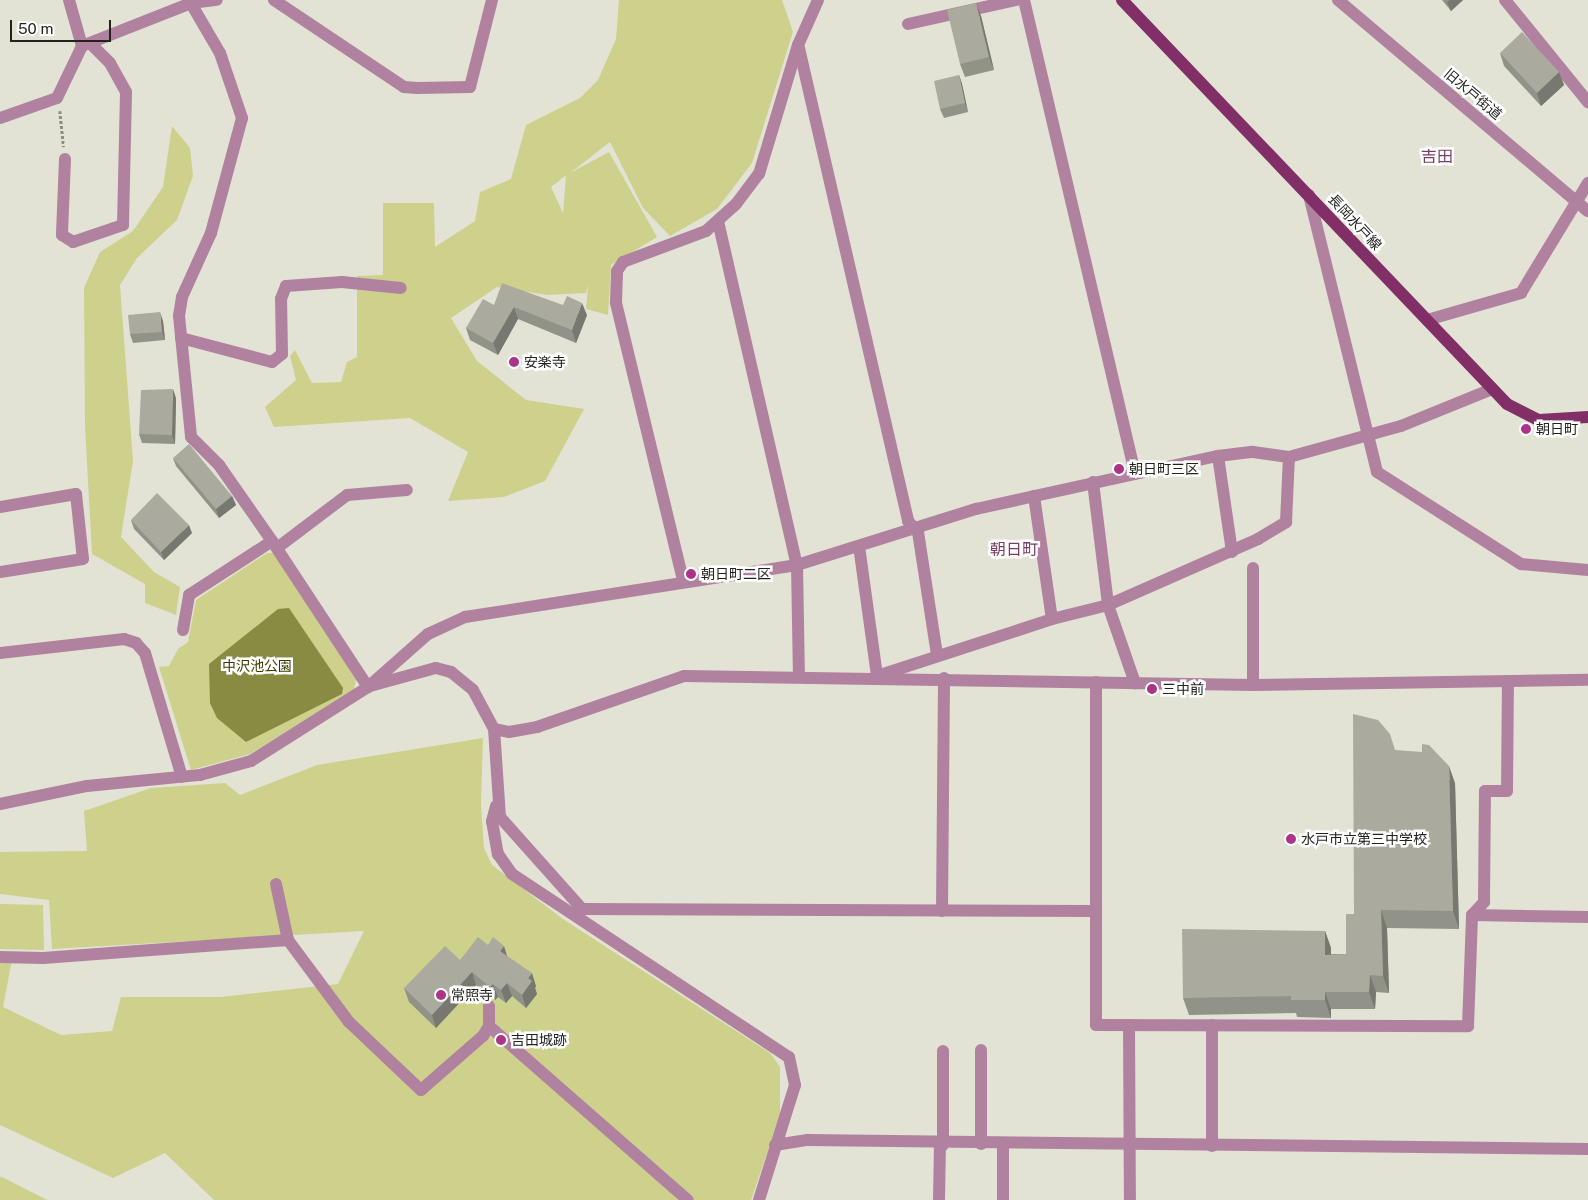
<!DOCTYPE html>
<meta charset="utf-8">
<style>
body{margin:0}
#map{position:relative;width:1588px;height:1200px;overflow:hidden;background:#e2e3d5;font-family:"Public Sans","Noto Sans JP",sans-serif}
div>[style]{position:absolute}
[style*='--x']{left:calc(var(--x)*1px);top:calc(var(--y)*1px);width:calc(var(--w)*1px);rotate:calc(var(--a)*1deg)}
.green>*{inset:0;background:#ced18b}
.water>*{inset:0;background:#898b43}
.path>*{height:2.5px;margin-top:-1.25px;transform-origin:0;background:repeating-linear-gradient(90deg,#8b8c82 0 2.5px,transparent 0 5px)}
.minor>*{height:12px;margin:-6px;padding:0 6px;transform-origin:6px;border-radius:6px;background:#b1829f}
.major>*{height:12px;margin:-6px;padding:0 6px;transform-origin:6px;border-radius:6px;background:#812f66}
.wall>*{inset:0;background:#929388}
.shaded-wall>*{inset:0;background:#77786f}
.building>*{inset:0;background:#aaab9e}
.dots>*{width:14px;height:14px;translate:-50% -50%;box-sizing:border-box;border:2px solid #fff;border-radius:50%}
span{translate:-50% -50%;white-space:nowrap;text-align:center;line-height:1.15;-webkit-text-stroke:5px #fff;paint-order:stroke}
.street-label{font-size:14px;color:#23231e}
.poi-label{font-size:14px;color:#23231e}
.left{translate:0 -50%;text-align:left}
.park-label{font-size:14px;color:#3c3c01}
.quarter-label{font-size:16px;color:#7a3d64}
.scale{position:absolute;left:10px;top:20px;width:101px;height:22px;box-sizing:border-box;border:2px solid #23231e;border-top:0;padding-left:6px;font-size:15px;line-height:18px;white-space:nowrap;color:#23231e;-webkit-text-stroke:4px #fff;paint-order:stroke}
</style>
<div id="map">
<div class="green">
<div style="clip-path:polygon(evenodd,619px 0,782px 0,793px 32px,752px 163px,717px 209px,670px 236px,643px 208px,610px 142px,570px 173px,609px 152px,657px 237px,611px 265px,608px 315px,586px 309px,588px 285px,586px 293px,547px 295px,497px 287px,451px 318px,477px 361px,526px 400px,584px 409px,545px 481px,504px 497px,448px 501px,468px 452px,410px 418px,274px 427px,265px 407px,296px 380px,290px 356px,295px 350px,312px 383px,341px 382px,347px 362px,357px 357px,357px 276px,383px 275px,383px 203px,434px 203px,435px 247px,475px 221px,480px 192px,511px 179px,526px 125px,580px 98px,598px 80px,616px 39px,619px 0,565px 176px,566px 176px,563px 213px,551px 187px,565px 176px)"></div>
<div style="clip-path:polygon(172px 126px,190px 148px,193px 176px,177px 220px,137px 258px,120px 285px,133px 461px,121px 537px,154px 572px,180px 587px,176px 615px,145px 603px,145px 584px,92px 554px,85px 427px,84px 288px,100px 252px,133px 231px,163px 187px)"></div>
<div style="clip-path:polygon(267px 553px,275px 553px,356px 680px,354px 690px,250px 754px,191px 770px,159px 667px,169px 666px,178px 649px,188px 642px,196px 600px)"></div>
<div style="clip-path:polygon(483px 738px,481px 805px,484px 848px,492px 865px,563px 919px,770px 1053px,780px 1067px,780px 1115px,751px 1200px,214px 1200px,165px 1153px,113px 1178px,0 1125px,0 960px,12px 960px,3px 1007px,61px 1035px,112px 1031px,121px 997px,221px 997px,338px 984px,364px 931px,52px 949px,49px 900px,0 894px,0 852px,87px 851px,84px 811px,151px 788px,225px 783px,240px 795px,317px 765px)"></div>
<div style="clip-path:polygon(0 904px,43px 905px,44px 950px,0 949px)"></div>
<div style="clip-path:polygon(0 1177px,2px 1177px,47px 1200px,0 1200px)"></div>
</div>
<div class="water">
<div style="clip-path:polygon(289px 608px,343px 688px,342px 694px,246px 742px,217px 718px,210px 703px,209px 664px,278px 609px)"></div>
</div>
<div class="path">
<div style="--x:60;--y:111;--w:36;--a:84"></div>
</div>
<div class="minor">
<div style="--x:69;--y:0;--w:48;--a:74.2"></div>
<div style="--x:189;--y:0;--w:61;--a:59.7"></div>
<div style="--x:220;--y:53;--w:69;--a:71.3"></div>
<div style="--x:242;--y:118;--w:119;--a:105.1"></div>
<div style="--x:211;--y:233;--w:70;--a:114.4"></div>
<div style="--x:182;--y:297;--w:19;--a:99"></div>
<div style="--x:179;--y:316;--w:122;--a:84.3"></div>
<div style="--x:191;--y:437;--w:40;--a:45"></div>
<div style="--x:219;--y:465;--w:93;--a:55.1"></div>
<div style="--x:272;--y:541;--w:175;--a:56.7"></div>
<div style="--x:274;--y:0;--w:156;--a:33.8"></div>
<div style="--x:404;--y:87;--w:13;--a:4"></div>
<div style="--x:417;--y:88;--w:53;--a:-1.1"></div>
<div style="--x:470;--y:87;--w:90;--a:-75.8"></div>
<div style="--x:1024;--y:0;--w:486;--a:76.8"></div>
<div style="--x:1338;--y:0;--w:327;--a:40.2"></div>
<div style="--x:1505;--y:0;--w:132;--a:50.9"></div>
<div style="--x:908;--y:24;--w:111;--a:-12.5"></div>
<div style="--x:799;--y:48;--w:485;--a:77"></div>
<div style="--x:908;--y:521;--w:15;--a:48"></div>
<div style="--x:918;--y:532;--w:124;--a:81.2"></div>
<div style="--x:0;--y:118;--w:60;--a:-19.3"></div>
<div style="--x:57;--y:98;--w:58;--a:-64.3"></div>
<div style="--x:82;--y:46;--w:117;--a:-21.5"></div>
<div style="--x:191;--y:3;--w:26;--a:-7"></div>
<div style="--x:65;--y:159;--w:76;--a:92.3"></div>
<div style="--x:62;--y:235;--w:13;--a:32"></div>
<div style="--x:73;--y:242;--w:53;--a:-18.8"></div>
<div style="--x:123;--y:225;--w:133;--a:-88.7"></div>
<div style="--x:126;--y:92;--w:33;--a:-119"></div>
<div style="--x:110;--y:63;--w:28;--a:-135"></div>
<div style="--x:1309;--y:195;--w:285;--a:76.2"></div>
<div style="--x:1377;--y:472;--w:171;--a:32.6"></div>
<div style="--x:1521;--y:564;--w:67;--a:5.1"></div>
<div style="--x:718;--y:221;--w:353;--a:77.1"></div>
<div style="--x:797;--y:565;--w:111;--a:89"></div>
<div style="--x:1427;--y:320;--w:98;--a:-16"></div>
<div style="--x:1521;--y:293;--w:129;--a:-58.7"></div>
<div style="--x:181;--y:338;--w:94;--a:14.8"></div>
<div style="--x:272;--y:362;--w:13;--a:-39"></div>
<div style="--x:282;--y:354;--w:55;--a:-91"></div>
<div style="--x:281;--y:299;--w:14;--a:-69"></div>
<div style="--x:286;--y:286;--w:56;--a:-4.1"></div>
<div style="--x:342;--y:282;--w:59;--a:5.8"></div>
<div style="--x:1218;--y:456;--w:97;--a:81.7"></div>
<div style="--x:1093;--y:482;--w:124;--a:83"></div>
<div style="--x:1108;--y:605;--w:83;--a:70.9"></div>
<div style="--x:1034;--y:496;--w:124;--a:81.7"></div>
<div style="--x:0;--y:507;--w:77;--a:-9.7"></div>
<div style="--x:76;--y:494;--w:65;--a:83.9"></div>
<div style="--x:83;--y:559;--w:84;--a:171.1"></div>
<div style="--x:859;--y:546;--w:131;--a:82.1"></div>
<div style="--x:877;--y:676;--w:184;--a:-18"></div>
<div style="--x:1052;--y:619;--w:58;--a:-14"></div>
<div style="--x:1108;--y:605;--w:164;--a:-23.7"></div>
<div style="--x:1258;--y:539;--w:33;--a:-31"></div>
<div style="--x:1286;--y:522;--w:65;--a:-87.4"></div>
<div style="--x:277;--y:548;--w:88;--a:-37.1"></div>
<div style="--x:347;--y:495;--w:60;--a:-4.8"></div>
<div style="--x:683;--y:580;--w:286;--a:-103.6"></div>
<div style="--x:616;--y:302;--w:31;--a:-88"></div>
<div style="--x:617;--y:271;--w:11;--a:-56"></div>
<div style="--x:623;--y:262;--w:89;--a:-20.5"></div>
<div style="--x:706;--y:231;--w:40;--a:-42"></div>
<div style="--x:736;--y:204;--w:38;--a:-53"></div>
<div style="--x:759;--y:174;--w:135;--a:-73.2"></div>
<div style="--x:798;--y:45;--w:49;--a:-66"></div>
<div style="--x:183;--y:630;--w:36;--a:-80"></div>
<div style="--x:189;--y:595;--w:99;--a:-33"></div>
<div style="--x:0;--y:653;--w:125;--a:-6.4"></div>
<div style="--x:124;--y:639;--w:13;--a:18"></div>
<div style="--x:136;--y:643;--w:13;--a:48"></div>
<div style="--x:145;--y:653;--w:129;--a:73.4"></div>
<div style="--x:1096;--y:682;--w:343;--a:90"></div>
<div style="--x:1096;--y:1025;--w:372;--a:0.2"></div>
<div style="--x:1468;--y:1026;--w:111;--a:-87.9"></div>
<div style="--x:1472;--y:915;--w:18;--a:-47"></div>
<div style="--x:1484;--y:902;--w:111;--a:-89.5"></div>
<div style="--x:1485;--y:791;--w:22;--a:0"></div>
<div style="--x:1507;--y:791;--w:109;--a:-89.5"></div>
<div style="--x:1253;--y:685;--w:117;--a:-90"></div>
<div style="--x:370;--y:686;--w:68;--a:-15.3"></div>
<div style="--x:436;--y:668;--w:16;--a:15"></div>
<div style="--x:451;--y:672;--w:28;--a:39"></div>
<div style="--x:473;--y:690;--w:44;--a:61.7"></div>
<div style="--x:494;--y:729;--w:88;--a:86.1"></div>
<div style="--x:500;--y:817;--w:123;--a:48.3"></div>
<div style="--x:582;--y:909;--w:513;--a:0.22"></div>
<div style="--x:494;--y:729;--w:15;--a:11"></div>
<div style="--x:509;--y:732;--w:28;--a:-10"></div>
<div style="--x:537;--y:727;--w:156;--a:-19.1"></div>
<div style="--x:684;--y:676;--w:569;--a:0.91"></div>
<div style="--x:1253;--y:685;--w:335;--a:-0.9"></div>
<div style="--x:0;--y:804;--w:89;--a:-11.7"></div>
<div style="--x:87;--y:786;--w:114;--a:-5.6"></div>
<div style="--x:200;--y:775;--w:53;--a:-15.4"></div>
<div style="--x:251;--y:761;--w:138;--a:-32.3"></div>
<div style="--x:368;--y:687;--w:80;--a:-41.5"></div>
<div style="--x:428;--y:634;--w:41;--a:-24.7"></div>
<div style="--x:465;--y:617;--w:336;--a:-8.9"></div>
<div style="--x:797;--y:565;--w:188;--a:-17.4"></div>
<div style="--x:976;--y:509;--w:248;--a:-12.4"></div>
<div style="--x:1218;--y:456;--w:35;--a:-7"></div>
<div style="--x:1253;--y:452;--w:36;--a:8"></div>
<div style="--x:1289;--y:457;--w:116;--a:-15.5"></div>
<div style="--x:1401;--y:426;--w:98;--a:-22.1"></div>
<div style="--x:496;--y:806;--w:16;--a:105"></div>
<div style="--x:492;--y:821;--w:34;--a:80"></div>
<div style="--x:498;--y:854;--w:24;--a:55"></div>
<div style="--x:512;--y:874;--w:332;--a:33.5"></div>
<div style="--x:789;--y:1057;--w:29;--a:78"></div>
<div style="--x:795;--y:1085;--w:121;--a:107.4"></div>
<div style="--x:276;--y:884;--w:57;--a:77.9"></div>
<div style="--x:288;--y:940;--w:102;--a:53.4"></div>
<div style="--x:349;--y:1022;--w:99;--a:43.4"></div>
<div style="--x:421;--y:1090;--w:82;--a:-41.1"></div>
<div style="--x:483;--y:1036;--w:12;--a:-59"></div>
<div style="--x:489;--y:1026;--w:20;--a:-90"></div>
<div style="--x:942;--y:911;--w:233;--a:-89.5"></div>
<div style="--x:1472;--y:915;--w:116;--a:1"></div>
<div style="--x:0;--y:957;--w:43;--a:1.3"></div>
<div style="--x:43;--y:958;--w:246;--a:-4.2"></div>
<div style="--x:1129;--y:1025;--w:175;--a:89.7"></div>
<div style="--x:489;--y:1026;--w:264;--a:41.2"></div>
<div style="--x:981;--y:1050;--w:94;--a:90"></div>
<div style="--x:775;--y:1145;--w:33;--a:-9"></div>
<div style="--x:808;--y:1140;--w:780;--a:0.66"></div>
<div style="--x:943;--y:1145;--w:94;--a:-90"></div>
<div style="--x:1003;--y:1145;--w:55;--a:90"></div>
<div style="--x:1212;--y:1146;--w:121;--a:-90"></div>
<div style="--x:939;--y:1200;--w:55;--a:-89"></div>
</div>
<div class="major">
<div style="--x:1122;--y:0;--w:558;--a:46.38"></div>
<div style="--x:1507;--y:404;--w:36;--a:27"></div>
<div style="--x:1539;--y:420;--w:49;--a:-3.5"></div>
</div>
<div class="wall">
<div style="clip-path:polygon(1442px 0,1463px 0,1451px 11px)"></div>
<div style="clip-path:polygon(981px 16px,994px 70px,965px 77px,960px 64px)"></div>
<div style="clip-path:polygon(1500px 53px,1559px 72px,1564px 85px,1541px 106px,1504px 66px)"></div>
<div style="clip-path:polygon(959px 75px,962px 84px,968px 112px,944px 118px,940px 109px)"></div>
<div style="clip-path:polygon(494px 305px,587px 315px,576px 343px,518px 319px,498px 355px,470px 340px,466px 328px)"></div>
<div style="clip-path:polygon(163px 321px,165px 340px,133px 343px,130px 334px)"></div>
<div style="clip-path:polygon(176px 398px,175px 444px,142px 443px,139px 434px)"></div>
<div style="clip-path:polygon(173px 458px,232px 496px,236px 505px,219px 518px,176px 466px)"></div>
<div style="clip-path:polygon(131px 520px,192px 533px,164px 560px,134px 529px)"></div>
<div style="clip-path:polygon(1396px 750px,1455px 783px,1459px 929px,1387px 928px,1389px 993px,1376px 992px,1375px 1009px,1331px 1009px,1331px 1018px,1297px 1017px,1296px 1013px,1189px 1015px,1183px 998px,1325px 931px,1331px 948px,1331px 954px,1346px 954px,1354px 914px)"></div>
<div style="clip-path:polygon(488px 945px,507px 956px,536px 986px,535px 988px,537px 994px,526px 1008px,512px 996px,506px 1003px,498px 997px,495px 1000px,476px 985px,436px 1028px,409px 1002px,404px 988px,460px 960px)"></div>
</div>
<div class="shaded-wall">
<div style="clip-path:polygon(1450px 0,1463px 0,1451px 11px,1447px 2px)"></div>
<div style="clip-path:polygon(976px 3px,981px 16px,994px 70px,989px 57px)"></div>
<div style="clip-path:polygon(1559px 72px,1564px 85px,1541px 106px,1537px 93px)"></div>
<div style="clip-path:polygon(959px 75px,962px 84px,968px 112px,965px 103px)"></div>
<div style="clip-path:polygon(582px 303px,587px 315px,576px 343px,572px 330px)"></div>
<div style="clip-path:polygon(514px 307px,518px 319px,498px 355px,493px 343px)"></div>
<div style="clip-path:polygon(160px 312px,163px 321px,165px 340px,162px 332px)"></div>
<div style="clip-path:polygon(173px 389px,176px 398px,175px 444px,172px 435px)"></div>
<div style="clip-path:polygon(232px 496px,236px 505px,219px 518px,216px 509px)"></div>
<div style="clip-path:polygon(189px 525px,192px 533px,164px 560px,161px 552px)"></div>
<div style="clip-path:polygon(1449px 766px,1455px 783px,1459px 929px,1453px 911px)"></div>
<div style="clip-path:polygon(1381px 910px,1387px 928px,1389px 993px,1383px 976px)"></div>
<div style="clip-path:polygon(1325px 931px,1331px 948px,1331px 972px,1325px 955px)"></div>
<div style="clip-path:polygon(504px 946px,508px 959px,500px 951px)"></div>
<div style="clip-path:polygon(472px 972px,476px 985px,436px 1028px,432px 1015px)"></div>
<div style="clip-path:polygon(532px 973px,536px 986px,535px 988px,537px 994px,526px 1008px,522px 995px,528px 978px)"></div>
<div style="clip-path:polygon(1370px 975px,1376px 992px,1375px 1009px,1369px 992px)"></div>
<div style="clip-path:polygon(507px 983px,512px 996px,506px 1003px,501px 990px)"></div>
<div style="clip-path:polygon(493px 984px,498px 997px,495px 1000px,490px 987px)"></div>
<div style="clip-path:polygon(1325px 992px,1331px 1009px,1331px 1018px,1325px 1000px)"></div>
</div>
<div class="building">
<div style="clip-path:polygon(976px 3px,989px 57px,960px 64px,947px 10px)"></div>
<div style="clip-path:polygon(1522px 32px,1559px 72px,1537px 93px,1500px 53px)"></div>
<div style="clip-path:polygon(959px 75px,965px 103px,940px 109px,934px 81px)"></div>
<div style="clip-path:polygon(502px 283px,563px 305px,567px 296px,582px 303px,572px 330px,514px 307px,493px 343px,466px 328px,483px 299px,494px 305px)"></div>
<div style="clip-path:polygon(160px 312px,162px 332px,130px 334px,128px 315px)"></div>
<div style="clip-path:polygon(173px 389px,172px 435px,139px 434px,141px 390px)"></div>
<div style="clip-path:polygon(189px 444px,232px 496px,216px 509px,173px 458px)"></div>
<div style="clip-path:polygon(157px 493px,189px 525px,161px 552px,131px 520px)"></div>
<div style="clip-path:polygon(1353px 714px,1378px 720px,1390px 734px,1395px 750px,1422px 752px,1422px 744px,1429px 745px,1449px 766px,1453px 911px,1381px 910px,1383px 976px,1370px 975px,1369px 992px,1325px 992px,1325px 1000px,1291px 1000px,1291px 996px,1183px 998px,1182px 929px,1325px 931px,1325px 955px,1346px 954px,1346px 914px,1354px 914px)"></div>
<div style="clip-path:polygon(478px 937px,488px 945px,493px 937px,504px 946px,500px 951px,532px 973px,528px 978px,532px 981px,522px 995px,507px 983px,501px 990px,493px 984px,490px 987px,472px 972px,432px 1015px,404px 988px,445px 946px,460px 960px)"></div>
</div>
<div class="dots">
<div style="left:514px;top:362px;background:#ac3387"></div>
<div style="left:1526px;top:429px;background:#ac3387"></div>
<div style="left:1119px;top:469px;background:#ac3387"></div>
<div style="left:691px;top:574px;background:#ac3387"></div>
<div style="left:1152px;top:689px;background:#ac3387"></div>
<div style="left:1291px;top:839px;background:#ac3387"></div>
<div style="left:441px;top:995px;background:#ac3387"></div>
<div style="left:501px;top:1040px;background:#ac3387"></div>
</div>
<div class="street-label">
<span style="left:1473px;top:94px;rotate:40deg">旧水戸街道</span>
<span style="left:1355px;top:222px;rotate:47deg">長岡水戸線</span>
</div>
<div class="poi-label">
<span class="left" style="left:524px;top:362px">安楽寺</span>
<span class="left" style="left:1536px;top:429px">朝日町</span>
<span class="left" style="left:1129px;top:469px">朝日町三区</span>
<span class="left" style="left:701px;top:574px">朝日町二区</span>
<span class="left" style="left:1162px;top:689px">三中前</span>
<span class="left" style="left:1301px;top:839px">水戸市立第三中学校</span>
<span class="left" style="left:451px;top:995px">常照寺</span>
<span class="left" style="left:511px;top:1040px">吉田城跡</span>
</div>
<div class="park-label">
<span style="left:257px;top:666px">中沢池公園</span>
</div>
<div class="quarter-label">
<span style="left:1437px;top:157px">吉田</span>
<span style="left:1014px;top:550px">朝日町</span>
</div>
<div class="scale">50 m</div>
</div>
